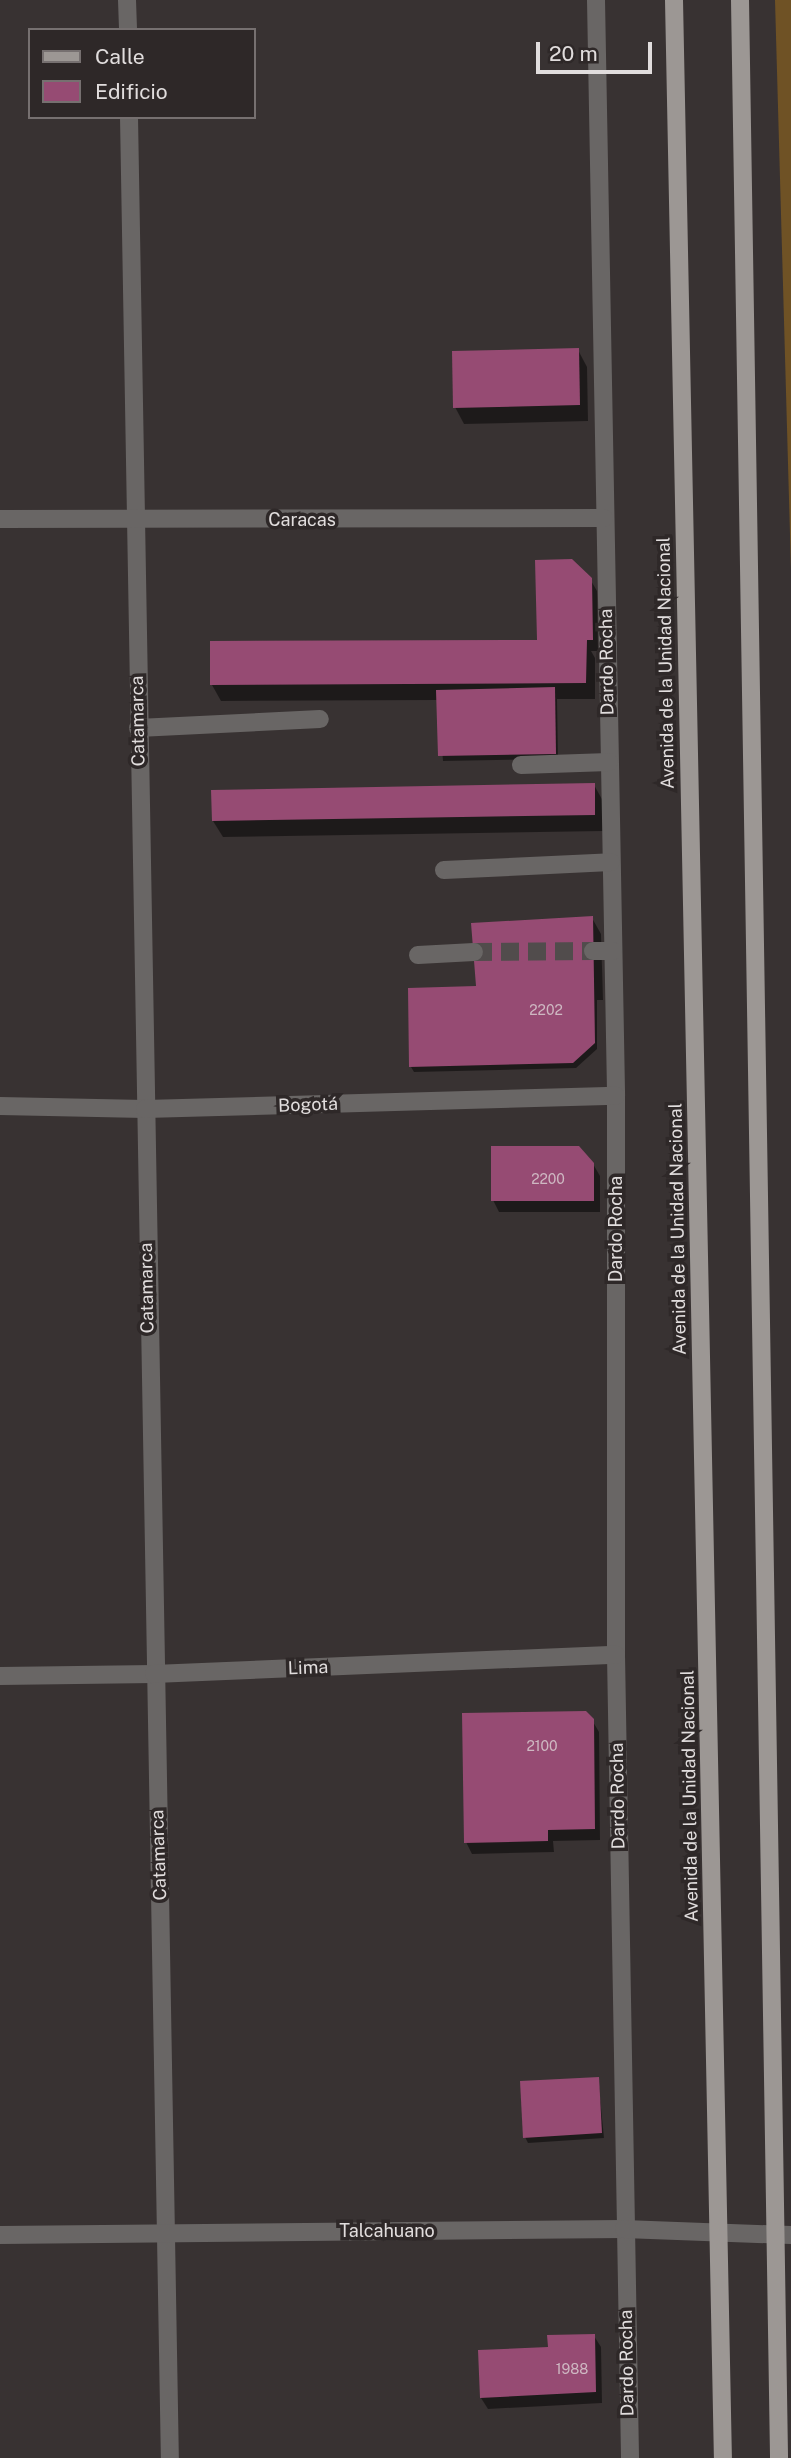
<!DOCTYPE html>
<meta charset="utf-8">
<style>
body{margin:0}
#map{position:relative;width:791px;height:2458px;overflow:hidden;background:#383232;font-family:"Public Sans",sans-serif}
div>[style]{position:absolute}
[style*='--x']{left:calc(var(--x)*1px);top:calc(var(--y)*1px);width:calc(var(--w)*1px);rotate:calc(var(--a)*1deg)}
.green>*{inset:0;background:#6f5225}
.shadow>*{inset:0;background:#0007}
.building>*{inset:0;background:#964b73}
.minor-tunnel>*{height:18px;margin-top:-9px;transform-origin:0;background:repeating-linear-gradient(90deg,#514c4c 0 18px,transparent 0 27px)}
.minor>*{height:18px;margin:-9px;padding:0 9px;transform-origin:9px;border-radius:9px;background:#696665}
.major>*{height:18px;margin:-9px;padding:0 9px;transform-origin:9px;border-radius:9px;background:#9c9794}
span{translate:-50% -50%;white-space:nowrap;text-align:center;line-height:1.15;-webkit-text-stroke:7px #2e2828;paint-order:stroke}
.number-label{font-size:14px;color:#ceb8c2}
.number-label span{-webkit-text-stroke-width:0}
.street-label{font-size:18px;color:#e1dddd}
.legend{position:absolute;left:28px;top:28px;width:228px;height:91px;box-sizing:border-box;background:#2e2828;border:2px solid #767070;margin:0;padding:9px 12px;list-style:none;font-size:21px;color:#e1dddd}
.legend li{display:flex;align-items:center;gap:14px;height:35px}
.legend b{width:35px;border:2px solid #767070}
.scale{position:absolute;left:536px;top:42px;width:116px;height:32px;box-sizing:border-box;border:4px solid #e1dddd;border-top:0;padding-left:9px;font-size:21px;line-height:24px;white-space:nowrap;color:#e1dddd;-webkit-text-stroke:5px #2e2828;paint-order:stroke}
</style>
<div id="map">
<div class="green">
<div style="clip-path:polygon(775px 0,791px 0,791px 570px)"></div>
</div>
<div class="shadow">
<div style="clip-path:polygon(578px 350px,587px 367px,588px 421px,464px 424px,455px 407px)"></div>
<div style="clip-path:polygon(590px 579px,597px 591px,598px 651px,591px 651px,595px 658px,595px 699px,557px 699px,558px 759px,443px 761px,438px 700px,221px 701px,212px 685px,539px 642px)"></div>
<div style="clip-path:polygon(594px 785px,603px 801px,604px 831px,223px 837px,213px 821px)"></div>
<div style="clip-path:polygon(592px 918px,601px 934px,603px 1000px,597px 1000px,597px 1049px,576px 1068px,414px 1072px,411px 1067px,479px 988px)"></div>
<div style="clip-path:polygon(593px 1164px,600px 1176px,600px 1212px,499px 1212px,493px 1200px)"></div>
<div style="clip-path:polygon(592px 1720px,599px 1732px,600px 1840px,553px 1841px,554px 1852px,472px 1854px,466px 1842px)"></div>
<div style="clip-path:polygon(598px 2078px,604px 2138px,528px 2143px,525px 2137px)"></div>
<div style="clip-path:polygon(594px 2336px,601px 2347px,602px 2403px,488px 2409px,481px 2398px,549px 2349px)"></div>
</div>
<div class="building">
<div style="clip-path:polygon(579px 348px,580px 405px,453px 408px,452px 351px)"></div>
<div style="clip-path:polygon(572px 559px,592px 578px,593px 640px,587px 640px,586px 683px,210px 685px,210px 641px,537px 640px,535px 560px)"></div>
<div style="clip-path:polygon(555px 687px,556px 754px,438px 756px,436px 690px)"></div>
<div style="clip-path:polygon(595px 783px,595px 815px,212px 821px,211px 790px)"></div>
<div style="clip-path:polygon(593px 916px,595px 1043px,573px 1063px,409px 1067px,408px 988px,476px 986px,471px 923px)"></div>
<div style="clip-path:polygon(491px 1146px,579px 1146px,594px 1163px,594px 1201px,491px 1201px)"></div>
<div style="clip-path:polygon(586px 1711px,594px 1719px,595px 1829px,548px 1830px,548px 1841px,464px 1843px,462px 1713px)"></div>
<div style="clip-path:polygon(599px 2077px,602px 2133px,523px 2138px,520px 2081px)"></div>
<div style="clip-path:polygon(595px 2334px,596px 2392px,480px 2398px,478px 2350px,548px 2347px,547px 2335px)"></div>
</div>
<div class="minor-tunnel">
<div style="--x:474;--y:952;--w:119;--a:-0.5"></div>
</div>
<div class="minor">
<div style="--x:127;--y:0;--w:30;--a:88"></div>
<div style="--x:596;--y:0;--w:1096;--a:88.95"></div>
<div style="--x:616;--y:1096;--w:559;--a:90"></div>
<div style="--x:616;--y:1655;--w:803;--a:89"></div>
<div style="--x:129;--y:117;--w:2341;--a:89"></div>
<div style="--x:0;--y:519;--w:604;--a:-0.09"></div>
<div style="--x:138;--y:728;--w:182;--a:-2.8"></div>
<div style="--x:521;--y:765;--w:88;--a:-2"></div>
<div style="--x:444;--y:870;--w:167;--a:-2.7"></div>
<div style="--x:593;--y:951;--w:20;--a:0"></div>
<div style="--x:418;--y:955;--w:56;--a:-3.1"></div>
<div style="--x:0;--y:1106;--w:145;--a:1.2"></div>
<div style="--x:145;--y:1109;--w:471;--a:-1.6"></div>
<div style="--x:0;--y:1676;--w:154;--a:-0.7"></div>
<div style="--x:154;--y:1674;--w:462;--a:-2.4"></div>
<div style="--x:0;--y:2235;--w:624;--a:-0.55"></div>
<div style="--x:624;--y:2229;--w:167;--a:2.1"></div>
</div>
<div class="major">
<div style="--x:674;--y:0;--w:2458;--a:88.86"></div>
<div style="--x:740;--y:0;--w:2458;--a:89.09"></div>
</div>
<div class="number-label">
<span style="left:546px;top:1010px">2202</span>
<span style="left:548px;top:1179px">2200</span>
<span style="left:542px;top:1746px">2100</span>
<span style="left:572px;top:2369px">1988</span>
</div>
<div class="street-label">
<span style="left:302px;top:520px">Caracas</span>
<span style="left:607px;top:662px;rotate:-91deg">Dardo Rocha</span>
<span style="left:666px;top:663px;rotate:-91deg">Avenida de la Unidad Nacional</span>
<span style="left:138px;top:721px;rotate:-91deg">Catamarca</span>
<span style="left:308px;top:1105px;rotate:-2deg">Bogotá</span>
<span style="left:616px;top:1229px;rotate:-90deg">Dardo Rocha</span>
<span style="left:678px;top:1229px;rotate:-91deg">Avenida de la Unidad Nacional</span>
<span style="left:147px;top:1288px;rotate:-91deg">Catamarca</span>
<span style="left:308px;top:1668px;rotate:-2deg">Lima</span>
<span style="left:618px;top:1796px;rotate:-91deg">Dardo Rocha</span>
<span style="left:690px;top:1796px;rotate:-91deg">Avenida de la Unidad Nacional</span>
<span style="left:159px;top:1855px;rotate:-92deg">Catamarca</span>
<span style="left:387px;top:2231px">Talcahuano</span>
<span style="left:627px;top:2363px;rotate:-91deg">Dardo Rocha</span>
</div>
<ul class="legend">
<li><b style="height:9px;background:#9c9794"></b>Calle</li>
<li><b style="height:19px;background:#964b73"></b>Edificio</li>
</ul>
<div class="scale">20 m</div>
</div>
